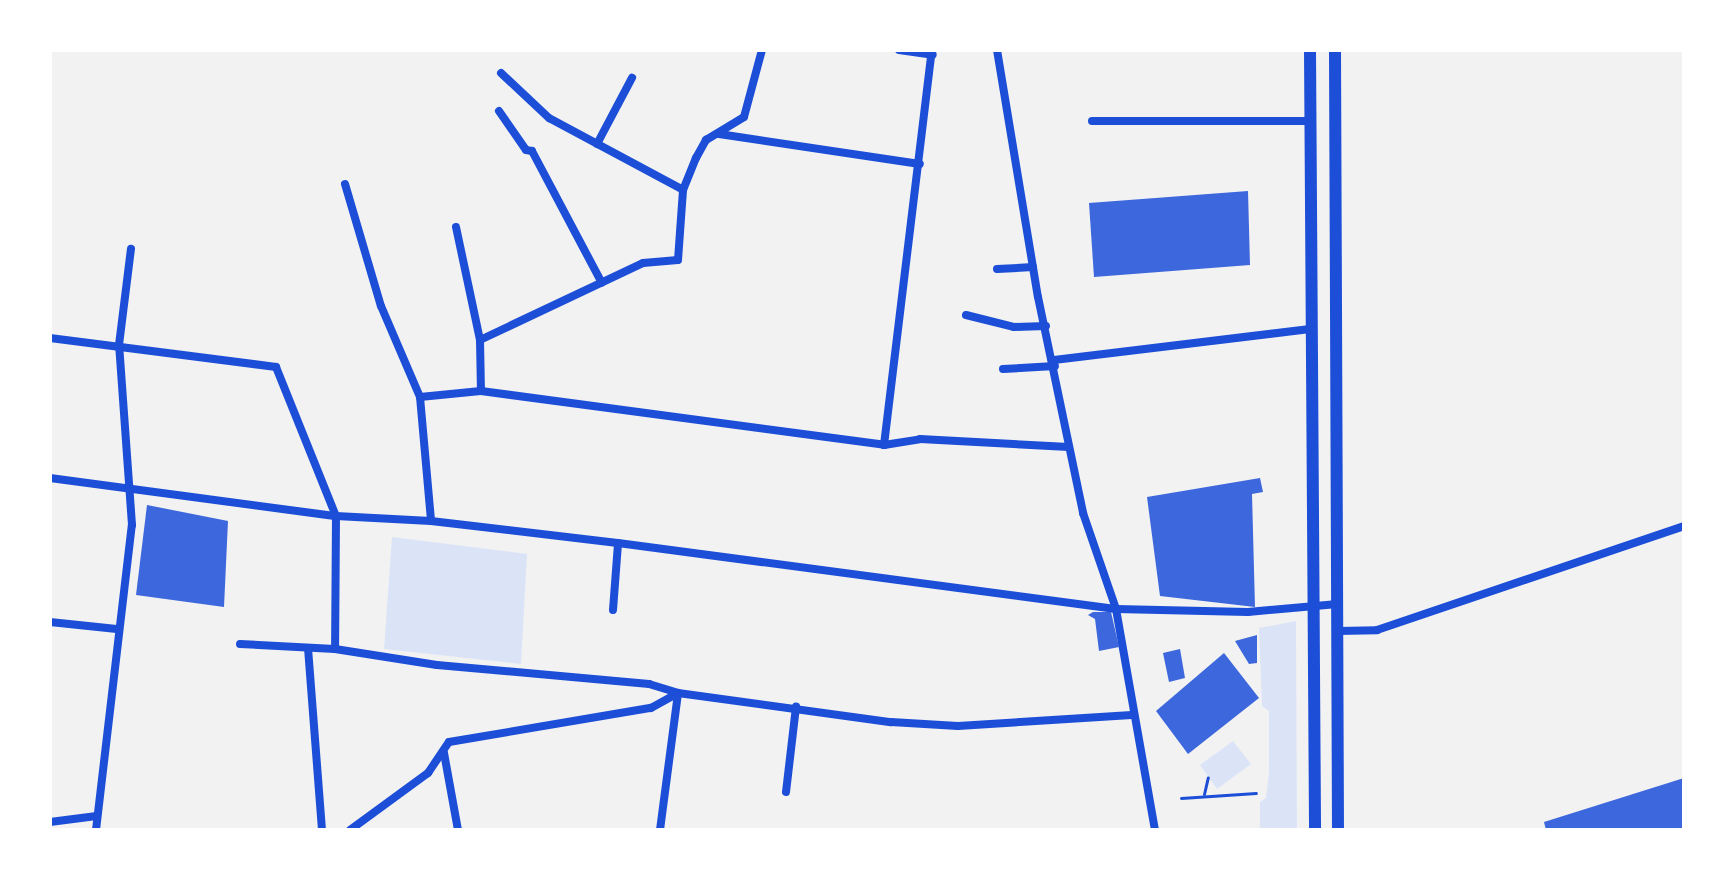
<!DOCTYPE html>
<style>
body{margin:0}
#map{position:relative;width:1734px;height:880px;overflow:hidden;background:#f2f2f2;font-family:Commissioner,sans-serif}
div>[style]{position:absolute}
[style*='--x']{left:calc(var(--x)*1px);top:calc(var(--y)*1px);width:calc(var(--w)*1px);rotate:calc(var(--a)*1deg)}
.green>*{inset:0;background:#dbe4f7}
.building>*{inset:0;background:#3d67dc}
.path>*{height:3px;margin:-1.5px;padding:0 1.5px;transform-origin:1.5px;border-radius:1.5px;background:#1d4ed8}
.minor>*{height:8px;margin:-4px;padding:0 4px;transform-origin:4px;border-radius:4px;background:#1d4ed8}
.trunk>*{height:12px;margin:-6px;padding:0 6px;transform-origin:6px;border-radius:6px;background:#1d4ed8}
span{translate:-50% -50%;white-space:nowrap;text-align:center;line-height:1.15;-webkit-text-stroke:6px #fff;paint-order:stroke}
.frame{position:absolute;inset:0;border:52px solid #fff;pointer-events:none}
</style>
<div id="map">
<div class="green">
<div style="clip-path:polygon(392px 537px,527px 554px,521px 664px,384px 649px)"></div>
<div style="clip-path:polygon(1296px 621px,1297px 830px,1260px 830px,1260px 802px,1266px 798px,1269px 774px,1269px 711px,1262px 706px,1259px 628px)"></div>
<div style="clip-path:polygon(1233px 741px,1251px 764px,1217px 789px,1200px 765px)"></div>
</div>
<div class="building">
<div style="clip-path:polygon(1248px 191px,1250px 265px,1094px 277px,1089px 203px)"></div>
<div style="clip-path:polygon(1260px 478px,1263px 492px,1252px 494px,1255px 607px,1160px 596px,1147px 497px)"></div>
<div style="clip-path:polygon(147px 505px,228px 521px,224px 607px,136px 595px)"></div>
<div style="clip-path:polygon(1093px 612px,1111px 612px,1119px 647px,1099px 651px,1095px 619px,1088px 615px)"></div>
<div style="clip-path:polygon(1257px 635px,1257px 663px,1249px 664px,1235px 641px)"></div>
<div style="clip-path:polygon(1180px 649px,1185px 678px,1169px 682px,1163px 653px)"></div>
<div style="clip-path:polygon(1224px 653px,1259px 698px,1188px 754px,1156px 711px)"></div>
<div style="clip-path:polygon(1684px 778px,1684px 830px,1546px 830px,1544px 822px)"></div>
</div>
<div class="path">
<div style="--x:1204;--y:794;--w:17;--a:-77"></div>
<div style="--x:1181;--y:798;--w:75;--a:-3.8"></div>
</div>
<div class="minor">
<div style="--x:899;--y:50;--w:34;--a:8"></div>
<div style="--x:997;--y:50;--w:250;--a:80.6"></div>
<div style="--x:1038;--y:297;--w:221;--a:78.2"></div>
<div style="--x:1083;--y:513;--w:102;--a:71"></div>
<div style="--x:1116;--y:609;--w:224;--a:80"></div>
<div style="--x:501;--y:73;--w:66;--a:43.2"></div>
<div style="--x:549;--y:118;--w:152;--a:28.2"></div>
<div style="--x:499;--y:111;--w:47;--a:55.3"></div>
<div style="--x:526;--y:150;--w:6;--a:9"></div>
<div style="--x:532;--y:151;--w:149;--a:62.1"></div>
<div style="--x:1092;--y:121;--w:218;--a:0"></div>
<div style="--x:719;--y:134;--w:203;--a:8.5"></div>
<div style="--x:597;--y:144;--w:75;--a:-62.1"></div>
<div style="--x:345;--y:184;--w:127;--a:73.6"></div>
<div style="--x:381;--y:306;--w:99;--a:66.8"></div>
<div style="--x:420;--y:397;--w:124;--a:84.9"></div>
<div style="--x:456;--y:227;--w:116;--a:78"></div>
<div style="--x:480;--y:340;--w:51;--a:88.9"></div>
<div style="--x:997;--y:269;--w:36;--a:-3"></div>
<div style="--x:966;--y:315;--w:49;--a:14"></div>
<div style="--x:1014;--y:327;--w:32;--a:-2"></div>
<div style="--x:50;--y:338;--w:228;--a:7.3"></div>
<div style="--x:276;--y:367;--w:161;--a:68.1"></div>
<div style="--x:336;--y:516;--w:133;--a:90.4"></div>
<div style="--x:480;--y:340;--w:180;--a:-25.3"></div>
<div style="--x:643;--y:263;--w:35;--a:-5"></div>
<div style="--x:678;--y:260;--w:70;--a:-85.9"></div>
<div style="--x:683;--y:190;--w:35;--a:-68"></div>
<div style="--x:696;--y:158;--w:21;--a:-61"></div>
<div style="--x:706;--y:140;--w:44;--a:-31.2"></div>
<div style="--x:744;--y:117;--w:69;--a:-75"></div>
<div style="--x:1054;--y:360;--w:260;--a:-6.9"></div>
<div style="--x:1003;--y:369;--w:52;--a:-3.3"></div>
<div style="--x:420;--y:397;--w:61;--a:-5.6"></div>
<div style="--x:481;--y:391;--w:407;--a:7.6"></div>
<div style="--x:884;--y:445;--w:36;--a:-9"></div>
<div style="--x:920;--y:439;--w:149;--a:3.1"></div>
<div style="--x:884;--y:445;--w:398;--a:-83.1"></div>
<div style="--x:50;--y:478;--w:289;--a:7.6"></div>
<div style="--x:336;--y:516;--w:95;--a:3"></div>
<div style="--x:431;--y:521;--w:188;--a:6.7"></div>
<div style="--x:618;--y:543;--w:502;--a:7.55"></div>
<div style="--x:1116;--y:609;--w:132;--a:1.3"></div>
<div style="--x:1248;--y:612;--w:90;--a:-5.1"></div>
<div style="--x:613;--y:610;--w:67;--a:-85.7"></div>
<div style="--x:50;--y:622;--w:67;--a:6"></div>
<div style="--x:1338;--y:631;--w:39;--a:-1"></div>
<div style="--x:1377;--y:630;--w:324;--a:-18.7"></div>
<div style="--x:240;--y:644;--w:95;--a:3"></div>
<div style="--x:335;--y:649;--w:103;--a:8.9"></div>
<div style="--x:437;--y:665;--w:213;--a:5.1"></div>
<div style="--x:649;--y:684;--w:30;--a:17"></div>
<div style="--x:678;--y:693;--w:215;--a:7.8"></div>
<div style="--x:891;--y:722;--w:67;--a:3.4"></div>
<div style="--x:958;--y:726;--w:174;--a:-3.6"></div>
<div style="--x:308;--y:648;--w:183;--a:85.6"></div>
<div style="--x:444;--y:753;--w:78;--a:79.7"></div>
<div style="--x:786;--y:792;--w:86;--a:-83.3"></div>
<div style="--x:50;--y:822;--w:47;--a:-7.3"></div>
<div style="--x:96;--y:830;--w:307;--a:-83.3"></div>
<div style="--x:132;--y:525;--w:180;--a:-94.1"></div>
<div style="--x:119;--y:345;--w:97;--a:-82.9"></div>
<div style="--x:350;--y:830;--w:97;--a:-36.2"></div>
<div style="--x:428;--y:773;--w:37;--a:-56"></div>
<div style="--x:449;--y:742;--w:205;--a:-9.6"></div>
<div style="--x:651;--y:708;--w:31;--a:-29"></div>
<div style="--x:660;--y:830;--w:138;--a:-82.5"></div>
</div>
<div class="trunk">
<div style="--x:1310;--y:50;--w:780;--a:89.63"></div>
<div style="--x:1335;--y:50;--w:780;--a:89.78"></div>
</div>
<div class="frame"></div>
</div>
